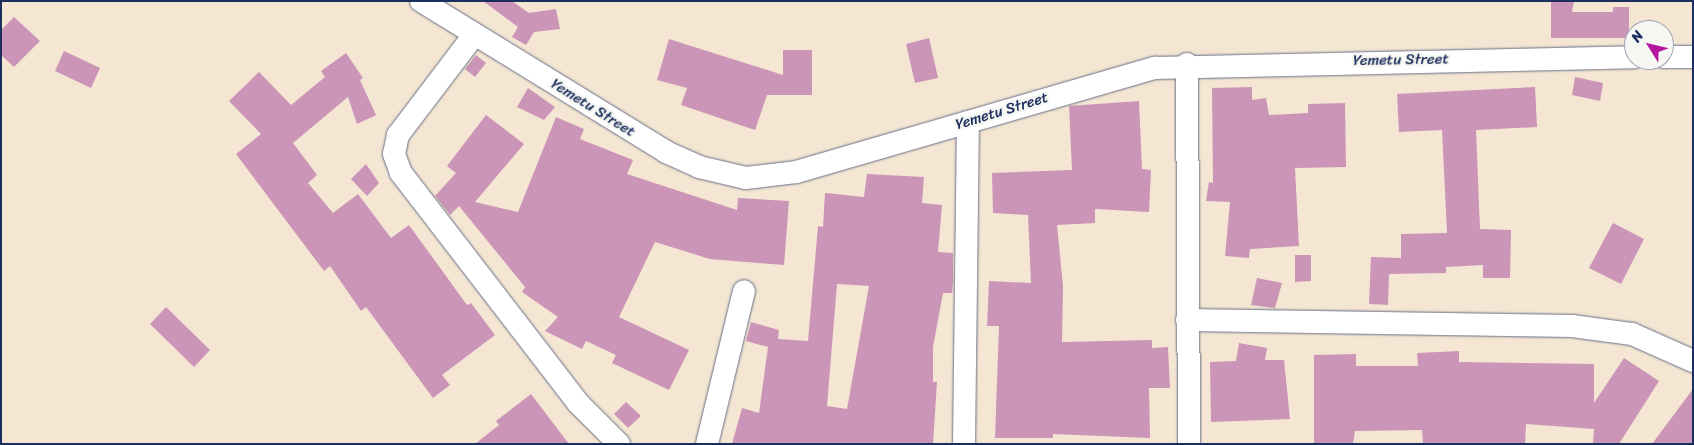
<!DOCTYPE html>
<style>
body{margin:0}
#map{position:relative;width:1694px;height:445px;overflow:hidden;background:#f4e6d2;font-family:Sriracha,sans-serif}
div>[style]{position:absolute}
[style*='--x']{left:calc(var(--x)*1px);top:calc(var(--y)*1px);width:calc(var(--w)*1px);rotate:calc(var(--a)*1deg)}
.building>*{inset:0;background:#cb95b7}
.roads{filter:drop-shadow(0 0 1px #676f87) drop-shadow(0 0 1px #676f87)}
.minor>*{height:22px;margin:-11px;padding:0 11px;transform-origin:11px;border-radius:11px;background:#fff}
span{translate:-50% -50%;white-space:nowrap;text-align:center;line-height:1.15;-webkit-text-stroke:5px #f6f6f2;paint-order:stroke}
.street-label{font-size:15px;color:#1b2f5e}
.frame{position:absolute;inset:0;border:2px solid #1b2f5e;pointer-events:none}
.north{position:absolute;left:1624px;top:20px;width:50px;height:50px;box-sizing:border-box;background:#f6f6f2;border:1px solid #9ea6b7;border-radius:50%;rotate:306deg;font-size:14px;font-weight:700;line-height:20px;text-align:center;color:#1b2f5e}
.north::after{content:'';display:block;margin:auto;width:18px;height:22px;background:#b5179e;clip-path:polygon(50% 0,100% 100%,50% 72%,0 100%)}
</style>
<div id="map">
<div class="building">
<div style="clip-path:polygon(483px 1px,512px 1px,529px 13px,556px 9px,560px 29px,534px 32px,526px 45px,512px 37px,518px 27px)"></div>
<div style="clip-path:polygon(1551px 1px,1574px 1px,1572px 12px,1613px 12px,1613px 7px,1629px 7px,1629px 38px,1551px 38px)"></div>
<div style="clip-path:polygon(14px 17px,40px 41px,14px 67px,1px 55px,1px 30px)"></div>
<div style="clip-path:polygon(929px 38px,938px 78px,915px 83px,906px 44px)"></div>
<div style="clip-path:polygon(669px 39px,783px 75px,783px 50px,812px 50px,812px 95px,767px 95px,755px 130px,681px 105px,687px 88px,657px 80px)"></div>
<div style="clip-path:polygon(64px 51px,100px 68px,91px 88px,55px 71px)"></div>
<div style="clip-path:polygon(346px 53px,363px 78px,360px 80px,376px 115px,357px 124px,348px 97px,293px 143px,317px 175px,308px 183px,333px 213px,358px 194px,391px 238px,409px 225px,467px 305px,471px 303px,495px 335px,442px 375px,450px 385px,433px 398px,366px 307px,361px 311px,330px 266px,324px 271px,236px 154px,261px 134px,229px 101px,259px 72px,291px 105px,325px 77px,321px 71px)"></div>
<div style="clip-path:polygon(476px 55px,486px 63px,475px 77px,465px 69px)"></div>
<div style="clip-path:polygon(1575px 77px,1603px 83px,1600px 101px,1572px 95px)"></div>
<div style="clip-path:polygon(1252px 87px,1252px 100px,1266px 98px,1269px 115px,1308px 113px,1308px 104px,1345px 103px,1346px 167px,1295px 168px,1299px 246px,1250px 249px,1249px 258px,1225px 256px,1230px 202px,1206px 201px,1209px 182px,1213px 183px,1212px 88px)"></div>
<div style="clip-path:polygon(1535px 87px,1537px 127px,1476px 130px,1480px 229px,1511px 230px,1510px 278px,1483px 278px,1483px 265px,1446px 267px,1446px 273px,1389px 274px,1388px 305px,1369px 304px,1371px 257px,1401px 258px,1401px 234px,1447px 233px,1442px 130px,1399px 132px,1397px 94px)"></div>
<div style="clip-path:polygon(528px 88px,555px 107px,544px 120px,517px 107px)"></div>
<div style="clip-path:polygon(1139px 101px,1142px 169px,1151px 170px,1149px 212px,1095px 209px,1095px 223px,1057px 225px,1063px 286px,1062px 342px,1152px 340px,1152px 348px,1168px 347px,1170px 388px,1149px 388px,1150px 438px,1053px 434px,1053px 438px,995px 438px,999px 326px,987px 326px,989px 281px,1031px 283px,1028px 215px,993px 213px,992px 173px,1072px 170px,1069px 106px)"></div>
<div style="clip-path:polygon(486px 115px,524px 144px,475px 202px,518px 212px,556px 117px,584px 129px,580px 139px,633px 160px,627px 174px,737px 210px,738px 198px,789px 201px,784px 265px,710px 259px,655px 242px,619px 317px,689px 350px,669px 390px,612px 363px,616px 355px,586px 341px,582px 349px,545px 331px,558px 317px,522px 292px,525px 287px,459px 206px,450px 215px,435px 196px,456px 173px,447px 166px)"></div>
<div style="clip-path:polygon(366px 164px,379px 183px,367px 196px,351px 179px)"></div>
<div style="clip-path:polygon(evenodd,867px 174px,924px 177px,922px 203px,942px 205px,938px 252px,953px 253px,953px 283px,952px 293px,943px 293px,933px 347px,933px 382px,937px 382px,933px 444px,732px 444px,742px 408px,759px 413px,768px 347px,746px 341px,751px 322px,779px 330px,778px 339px,808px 341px,818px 226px,823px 227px,825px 193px,864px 197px,867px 174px,837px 284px,869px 286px,847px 409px,827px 406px,837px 284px)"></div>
<div style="clip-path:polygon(1613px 223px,1644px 239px,1621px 284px,1589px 268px)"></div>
<div style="clip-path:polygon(1295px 255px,1311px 255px,1311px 281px,1295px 282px)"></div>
<div style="clip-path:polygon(1257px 278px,1282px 283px,1275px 308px,1251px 305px)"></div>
<div style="clip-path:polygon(166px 307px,210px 350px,194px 367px,150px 324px)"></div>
<div style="clip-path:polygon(1239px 343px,1267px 348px,1265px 360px,1284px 360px,1290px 419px,1211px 422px,1210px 362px,1236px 361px)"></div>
<div style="clip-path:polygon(1459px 351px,1459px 362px,1594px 364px,1594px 403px,1624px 358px,1659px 381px,1619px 444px,1593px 444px,1594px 429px,1526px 424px,1525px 444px,1423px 444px,1422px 430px,1355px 431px,1353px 444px,1314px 444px,1314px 355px,1356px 354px,1356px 366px,1418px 366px,1417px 353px)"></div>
<div style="clip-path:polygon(1693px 389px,1693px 444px,1652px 444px)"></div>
<div style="clip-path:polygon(531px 394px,569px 444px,475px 444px,499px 425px,496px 421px)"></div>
<div style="clip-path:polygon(626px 402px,641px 416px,628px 428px,614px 414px)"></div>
</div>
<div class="roads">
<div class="minor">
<div style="--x:421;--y:1;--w:288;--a:31.6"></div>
<div style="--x:666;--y:152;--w:36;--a:24"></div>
<div style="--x:699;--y:167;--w:48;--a:13.2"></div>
<div style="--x:746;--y:178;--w:50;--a:-6.8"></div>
<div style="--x:796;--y:172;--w:374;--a:-16.2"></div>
<div style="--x:1155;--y:68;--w:479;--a:-1.3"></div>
<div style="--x:474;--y:35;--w:126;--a:127.2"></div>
<div style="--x:398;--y:135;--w:19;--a:102"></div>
<div style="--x:394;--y:154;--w:20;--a:70"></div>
<div style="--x:401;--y:173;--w:290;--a:52.4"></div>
<div style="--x:578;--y:403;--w:58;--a:45"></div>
<div style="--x:1664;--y:57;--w:29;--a:0"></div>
<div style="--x:1187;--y:64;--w:380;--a:89.7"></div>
<div style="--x:1187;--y:320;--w:385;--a:0.9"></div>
<div style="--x:1572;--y:326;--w:61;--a:7.6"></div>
<div style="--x:1632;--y:334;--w:67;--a:23.9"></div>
<div style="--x:707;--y:444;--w:157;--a:-76.4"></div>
<div style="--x:964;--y:444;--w:322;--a:-89.3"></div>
</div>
</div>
<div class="street-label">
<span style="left:1401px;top:60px;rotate:-1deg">Yemetu Street</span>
<span style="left:593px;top:108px;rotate:32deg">Yemetu Street</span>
<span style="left:1002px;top:111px;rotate:-17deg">Yemetu Street</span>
</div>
<div class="frame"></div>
<div class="north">N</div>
</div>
